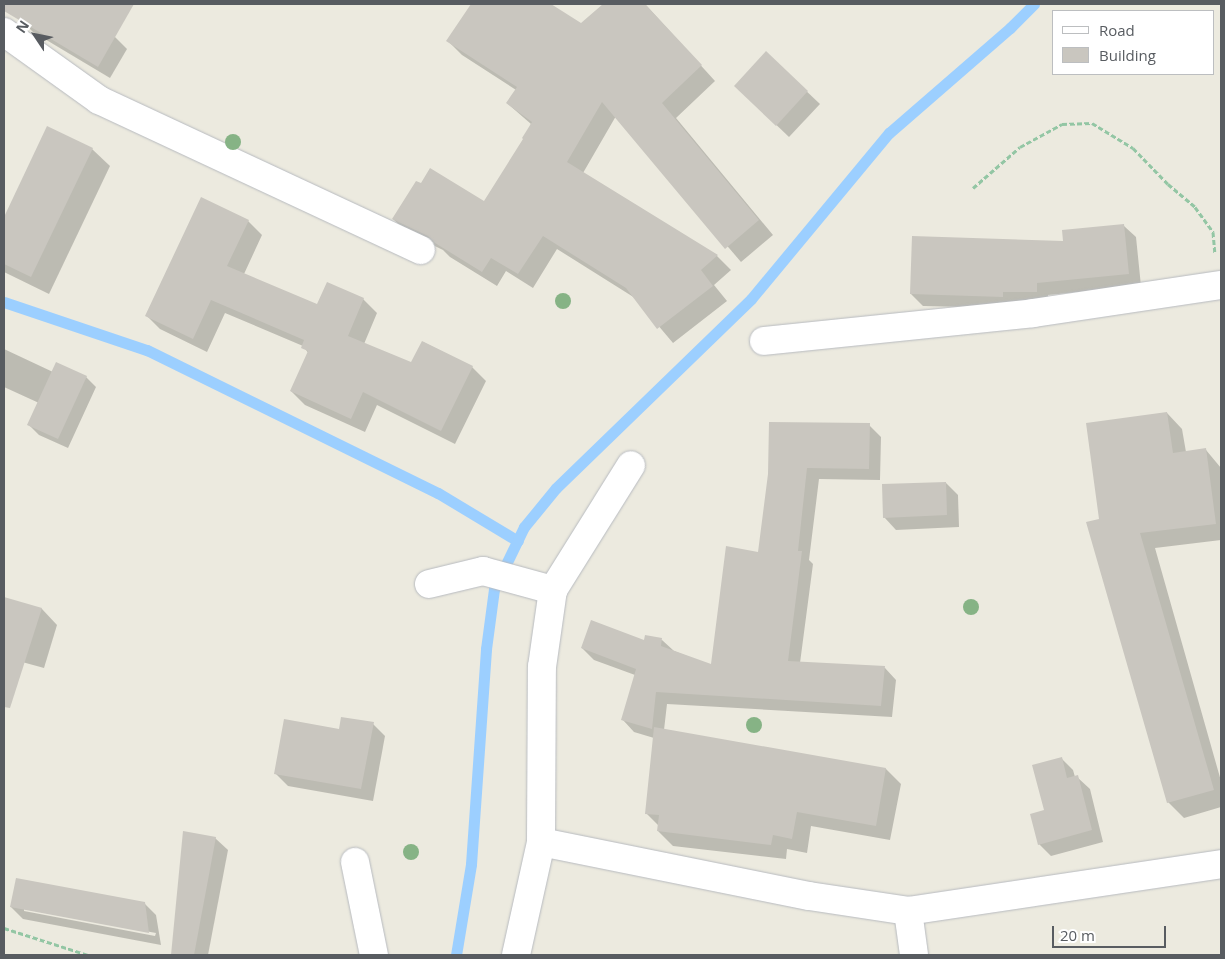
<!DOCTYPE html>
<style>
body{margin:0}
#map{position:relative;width:1225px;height:959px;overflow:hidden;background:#eceadf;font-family:"Open Sans",sans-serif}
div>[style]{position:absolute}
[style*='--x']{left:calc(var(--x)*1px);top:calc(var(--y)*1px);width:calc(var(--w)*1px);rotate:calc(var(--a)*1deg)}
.shadow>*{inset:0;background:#0003}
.stream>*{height:11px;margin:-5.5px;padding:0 5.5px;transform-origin:5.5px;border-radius:5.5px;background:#9ccfff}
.building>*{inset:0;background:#c9c6bf}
.path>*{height:3px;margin-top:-1.5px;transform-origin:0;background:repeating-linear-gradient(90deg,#93c6a4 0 5px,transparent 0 7.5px)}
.roads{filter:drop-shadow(0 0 1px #b7babf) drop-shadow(0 0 1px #b7babf)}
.minor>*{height:28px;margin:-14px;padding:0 14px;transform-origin:14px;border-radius:14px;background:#fff}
.trees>*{width:16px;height:16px;margin:-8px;border-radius:50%;background:#86b385}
span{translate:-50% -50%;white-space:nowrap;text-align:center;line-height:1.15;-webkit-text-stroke:5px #fff;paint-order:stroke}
.frame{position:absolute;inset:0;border:5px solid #585c61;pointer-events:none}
.legend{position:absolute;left:1052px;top:10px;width:162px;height:65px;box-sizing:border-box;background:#fff;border:1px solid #bcbec0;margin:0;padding:6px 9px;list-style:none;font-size:15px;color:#585c61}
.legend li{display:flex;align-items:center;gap:10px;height:25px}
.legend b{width:25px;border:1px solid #bcbec0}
.north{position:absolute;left:10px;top:10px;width:50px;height:50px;-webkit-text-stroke:4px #fff;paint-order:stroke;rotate:304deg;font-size:14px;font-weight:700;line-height:20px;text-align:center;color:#585c61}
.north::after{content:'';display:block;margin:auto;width:18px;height:22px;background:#585c61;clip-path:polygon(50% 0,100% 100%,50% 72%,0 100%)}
.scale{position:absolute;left:1052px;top:926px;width:114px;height:22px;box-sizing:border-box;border:2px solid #585c61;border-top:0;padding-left:6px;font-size:15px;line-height:18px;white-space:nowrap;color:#585c61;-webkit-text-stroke:4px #fff;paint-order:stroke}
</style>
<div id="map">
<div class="shadow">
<div style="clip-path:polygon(30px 4px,58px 4px,115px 37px,127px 49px,110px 78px,33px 32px,21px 20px)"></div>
<div style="clip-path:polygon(472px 4px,548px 4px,582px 25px,604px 4px,645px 4px,715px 81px,676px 118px,773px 235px,741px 262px,616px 116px,583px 173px,717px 256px,731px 270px,714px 285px,727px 301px,673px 343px,635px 298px,557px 249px,533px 288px,506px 271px,497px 286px,450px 257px,443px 250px,408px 233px,393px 219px,484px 203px,525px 139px,531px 124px,507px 103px,516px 90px,462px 55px,448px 41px)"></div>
<div style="clip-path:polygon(766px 53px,820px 104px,789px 137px,748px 98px)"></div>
<div style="clip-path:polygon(48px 128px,92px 149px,110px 166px,49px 294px,4px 272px,4px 219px)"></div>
<div style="clip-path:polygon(248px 221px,262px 235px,244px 274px,318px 306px,363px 299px,377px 313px,364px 344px,412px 364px,423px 342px,472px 367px,486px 381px,455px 444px,377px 405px,365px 432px,305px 405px,291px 391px,309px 354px,303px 346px,225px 313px,207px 352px,160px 329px,146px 315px)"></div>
<div style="clip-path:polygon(1124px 226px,1136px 237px,1141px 286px,1048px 295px,1048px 303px,1014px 308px,923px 306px,911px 294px,1065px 242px)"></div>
<div style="clip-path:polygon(4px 349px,53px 372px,86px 377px,96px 387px,68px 448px,39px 435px,29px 425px,39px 403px,4px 387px)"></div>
<div style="clip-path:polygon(1167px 413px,1182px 429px,1186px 452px,1206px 450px,1221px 468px,1221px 540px,1155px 548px,1221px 781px,1221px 807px,1184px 818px,1168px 802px,1100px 519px)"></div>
<div style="clip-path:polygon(869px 425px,881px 437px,880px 480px,819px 479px,809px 560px,813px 564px,800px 663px,885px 668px,896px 680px,892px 717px,667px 704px,664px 730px,886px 769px,901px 784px,890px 840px,811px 826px,807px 853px,787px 849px,786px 859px,673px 846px,658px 831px,659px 826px,646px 813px,654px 738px,634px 732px,623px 720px,635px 675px,594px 660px,582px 648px,662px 640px,674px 651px,712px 666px,759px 554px,770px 474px)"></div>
<div style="clip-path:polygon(946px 483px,958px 495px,959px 527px,896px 530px,884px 517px)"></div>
<div style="clip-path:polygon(4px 598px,42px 609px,57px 625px,44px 668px,4px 657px)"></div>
<div style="clip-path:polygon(373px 724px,385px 736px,373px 801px,288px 786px,276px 774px,340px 730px)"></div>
<div style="clip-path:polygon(1061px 758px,1073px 770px,1075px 777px,1077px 777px,1090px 789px,1103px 842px,1051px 856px,1039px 844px,1045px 811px)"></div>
<div style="clip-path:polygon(184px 832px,215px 838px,228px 850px,208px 955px,172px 955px)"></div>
<div style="clip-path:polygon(evenodd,144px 903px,156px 915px,161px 945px,23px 919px,11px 907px,144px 903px,24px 909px,156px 933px,155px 936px,24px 911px,24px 909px)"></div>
</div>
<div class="stream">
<div style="--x:4;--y:302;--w:151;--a:18.6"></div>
<div style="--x:147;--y:350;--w:324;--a:26.2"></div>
<div style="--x:438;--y:493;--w:93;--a:31"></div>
<div style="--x:456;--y:955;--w:92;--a:-80.6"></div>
<div style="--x:471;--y:864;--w:216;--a:-86"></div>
<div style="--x:486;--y:649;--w:61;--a:-82.4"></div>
<div style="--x:494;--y:589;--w:69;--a:-64.2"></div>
<div style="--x:524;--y:527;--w:50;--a:-50.6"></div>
<div style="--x:556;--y:488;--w:272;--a:-44.1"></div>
<div style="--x:751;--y:299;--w:216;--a:-50.3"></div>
<div style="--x:889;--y:133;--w:160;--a:-41"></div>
<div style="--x:1010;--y:28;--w:34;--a:-45"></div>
</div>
<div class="building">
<div style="clip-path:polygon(4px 4px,134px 4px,98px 67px,4px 11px)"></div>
<div style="clip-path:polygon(471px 4px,551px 4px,581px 23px,603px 4px,645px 4px,702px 65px,662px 103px,759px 220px,725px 249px,602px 102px,567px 162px,718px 255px,701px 270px,713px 286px,657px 329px,626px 288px,543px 236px,518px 274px,491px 258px,482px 272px,435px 243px,428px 236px,392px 219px,416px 181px,421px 183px,430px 168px,484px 201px,523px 139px,522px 138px,532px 122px,506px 103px,517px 87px,446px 41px)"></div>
<div style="clip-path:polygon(766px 51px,808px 91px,776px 126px,734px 86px)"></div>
<div style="clip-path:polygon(47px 126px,93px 148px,31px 277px,4px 264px,4px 217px)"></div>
<div style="clip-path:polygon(201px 197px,249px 220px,227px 266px,317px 304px,327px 282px,364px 298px,348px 336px,411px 362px,422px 341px,473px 366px,441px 431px,363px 392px,351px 419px,290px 391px,308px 351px,301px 348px,304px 340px,211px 300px,193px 339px,145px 316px)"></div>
<div style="clip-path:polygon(1124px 224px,1129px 274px,1037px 283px,1037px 292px,1003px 292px,1003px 297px,910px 294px,912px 236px,1063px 241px,1062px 230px)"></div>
<div style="clip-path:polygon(56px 362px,87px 376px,58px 439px,27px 425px)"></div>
<div style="clip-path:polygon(1167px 412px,1173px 453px,1206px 448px,1216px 524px,1140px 533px,1214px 790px,1167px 803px,1086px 522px,1099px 519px,1086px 423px)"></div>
<div style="clip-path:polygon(769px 422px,870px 423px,869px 469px,807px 468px,798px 551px,802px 551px,788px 661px,885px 666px,881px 706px,656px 692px,652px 729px,621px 720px,636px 669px,581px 648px,591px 620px,644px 640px,645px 635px,662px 638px,661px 646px,711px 664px,726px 546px,758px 552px,768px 474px)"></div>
<div style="clip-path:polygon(946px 482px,947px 515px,883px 518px,882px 484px)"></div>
<div style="clip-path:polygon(4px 597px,42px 608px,10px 708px,4px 707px)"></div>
<div style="clip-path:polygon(341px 717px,374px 722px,361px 789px,274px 774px,284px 719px,339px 729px)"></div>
<div style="clip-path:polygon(654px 727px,886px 768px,876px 826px,797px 812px,792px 839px,773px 835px,771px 845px,657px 831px,659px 815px,645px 814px)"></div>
<div style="clip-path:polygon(1062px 757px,1067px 778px,1078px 775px,1092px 830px,1038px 845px,1030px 814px,1044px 810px,1032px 765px)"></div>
<div style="clip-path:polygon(183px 831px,216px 837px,194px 955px,171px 955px)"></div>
<div style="clip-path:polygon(16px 878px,145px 902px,149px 933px,10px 907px)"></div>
</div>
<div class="path">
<div style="--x:973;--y:188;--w:62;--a:-41.1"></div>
<div style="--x:1020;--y:147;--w:48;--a:-28.7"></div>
<div style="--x:1062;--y:124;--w:30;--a:-2"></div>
<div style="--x:1092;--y:123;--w:48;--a:31.4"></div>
<div style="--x:1133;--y:148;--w:50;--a:45.8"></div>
<div style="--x:1168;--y:184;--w:35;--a:40"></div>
<div style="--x:1195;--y:207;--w:31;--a:54"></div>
<div style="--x:1213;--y:232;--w:21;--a:85"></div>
<div style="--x:4;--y:928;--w:88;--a:17.8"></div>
</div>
<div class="roads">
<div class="minor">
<div style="--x:4;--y:32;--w:117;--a:35.6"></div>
<div style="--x:99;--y:100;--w:355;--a:25"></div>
<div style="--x:764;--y:341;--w:270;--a:-5.9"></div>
<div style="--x:1033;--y:313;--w:190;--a:-8.5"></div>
<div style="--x:429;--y:584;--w:56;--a:-13.5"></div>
<div style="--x:483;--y:571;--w:73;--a:15.2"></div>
<div style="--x:541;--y:842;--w:273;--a:11.4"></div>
<div style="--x:809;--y:896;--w:100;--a:8.6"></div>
<div style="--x:908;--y:911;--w:317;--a:-8.5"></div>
<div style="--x:355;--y:862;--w:95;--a:78.5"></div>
<div style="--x:908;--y:911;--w:44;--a:82.2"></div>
<div style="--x:516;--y:955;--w:116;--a:-77.5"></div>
<div style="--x:541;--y:842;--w:175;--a:-89.7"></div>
<div style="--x:542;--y:667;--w:78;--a:-81.9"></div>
<div style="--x:553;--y:590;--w:147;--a:-58"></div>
</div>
</div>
<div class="trees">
<div style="left:233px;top:142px"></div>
<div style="left:563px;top:301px"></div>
<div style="left:971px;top:607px"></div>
<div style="left:754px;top:725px"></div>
<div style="left:411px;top:852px"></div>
</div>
<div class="frame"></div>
<ul class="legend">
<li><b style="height:6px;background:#fff"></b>Road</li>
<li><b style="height:14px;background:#c9c6bf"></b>Building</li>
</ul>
<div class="north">N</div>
<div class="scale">20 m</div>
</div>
